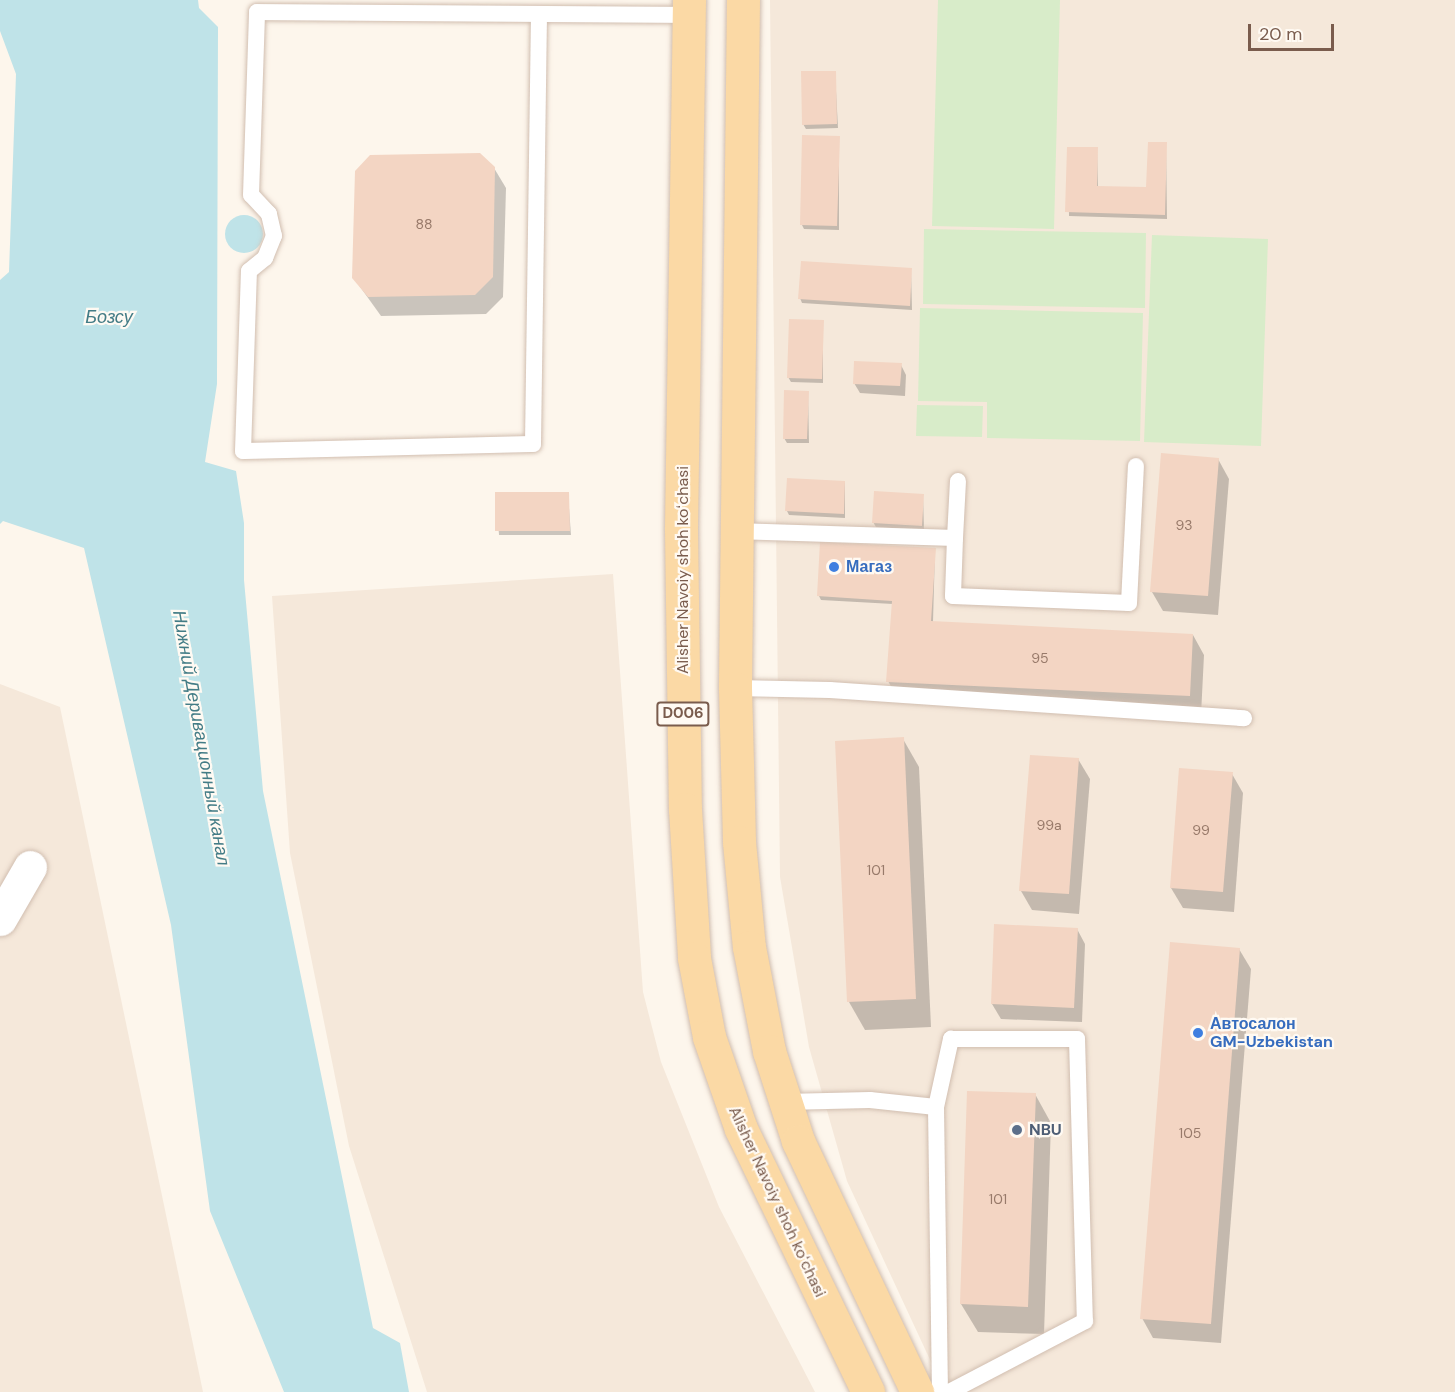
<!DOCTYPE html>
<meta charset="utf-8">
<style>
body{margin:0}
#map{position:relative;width:1455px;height:1392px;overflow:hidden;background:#fdf6ec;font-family:"DM Sans",sans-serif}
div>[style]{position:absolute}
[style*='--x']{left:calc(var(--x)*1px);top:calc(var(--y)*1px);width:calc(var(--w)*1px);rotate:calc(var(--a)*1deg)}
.residential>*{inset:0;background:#f5e8da}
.green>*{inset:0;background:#d8ecc9}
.water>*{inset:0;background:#bfe3e8}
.round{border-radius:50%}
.shadow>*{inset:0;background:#0003}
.building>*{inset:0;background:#f3d5c3}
.roads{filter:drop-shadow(0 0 2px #d1beb0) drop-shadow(0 0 2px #d1beb0)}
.lane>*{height:16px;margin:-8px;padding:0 8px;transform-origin:8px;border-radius:8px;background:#fff}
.street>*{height:33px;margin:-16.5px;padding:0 16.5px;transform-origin:16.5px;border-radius:16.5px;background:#fff}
.primary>*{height:33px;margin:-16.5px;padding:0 16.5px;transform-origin:16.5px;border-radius:16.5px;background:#fbd9a5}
.dots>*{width:16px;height:16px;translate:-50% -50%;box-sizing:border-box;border:3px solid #fffaf3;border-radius:50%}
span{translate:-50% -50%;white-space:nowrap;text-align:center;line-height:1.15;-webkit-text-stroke:4.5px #fffaf3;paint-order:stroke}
.number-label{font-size:14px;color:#987a6a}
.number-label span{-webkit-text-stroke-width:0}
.shield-label span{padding:2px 4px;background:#fffaf3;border:2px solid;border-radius:4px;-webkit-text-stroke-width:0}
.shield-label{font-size:15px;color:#7a5c4d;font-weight:700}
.shop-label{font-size:16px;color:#366cbe;font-weight:700}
.left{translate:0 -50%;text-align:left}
.street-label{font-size:16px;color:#7a5c4d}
.service-label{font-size:16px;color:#4e5e75;font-weight:700}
.water-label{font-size:18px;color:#437c86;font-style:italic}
.scale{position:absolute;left:1248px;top:24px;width:86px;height:27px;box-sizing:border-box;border:3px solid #7a5c4d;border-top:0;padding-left:8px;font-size:18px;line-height:21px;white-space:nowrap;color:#7a5c4d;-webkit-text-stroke:4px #fffaf3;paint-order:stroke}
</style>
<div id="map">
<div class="residential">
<div style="clip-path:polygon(770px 0,1455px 0,1455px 1392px,945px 1392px,847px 1181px,809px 1047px,780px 877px)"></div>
<div style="clip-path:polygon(613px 574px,643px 992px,661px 1062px,719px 1207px,815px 1392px,427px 1392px,349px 1146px,290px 853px,272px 596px)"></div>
<div style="clip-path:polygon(0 684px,60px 707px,203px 1392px,0 1392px)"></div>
</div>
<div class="green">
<div style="clip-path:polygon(938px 0,1060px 0,1054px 229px,932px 226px)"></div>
<div style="clip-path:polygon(924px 229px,1146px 233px,1145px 308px,923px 304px)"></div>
<div style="clip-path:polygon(1152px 235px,1268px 239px,1261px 446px,1144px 442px)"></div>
<div style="clip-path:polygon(920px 308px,1143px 313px,1140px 441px,987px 438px,987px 402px,918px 401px)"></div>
<div style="clip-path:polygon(917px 405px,983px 406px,982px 437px,916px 436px)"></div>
</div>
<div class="water">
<div style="clip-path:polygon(0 0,198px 0,199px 8px,218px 27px,217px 384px,205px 462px,236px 471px,244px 523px,244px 580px,263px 791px,373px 1328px,400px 1343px,409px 1392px,284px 1392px,210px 1211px,171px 925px,84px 548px,3px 521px,0 524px,0 280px,9px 272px,16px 74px,0 31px)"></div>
<div class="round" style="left:225px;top:215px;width:38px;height:38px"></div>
</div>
<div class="shadow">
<div style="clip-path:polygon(835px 72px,838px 128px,806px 129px,803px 124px)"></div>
<div style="clip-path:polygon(839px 137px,839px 230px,804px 229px,802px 225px)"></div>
<div style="clip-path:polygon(1166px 144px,1167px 219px,1069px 216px,1068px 148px,1097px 149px,1098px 187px,1148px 189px)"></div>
<div style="clip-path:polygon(494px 168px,506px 188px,503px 297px,486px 314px,381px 316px,353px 277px)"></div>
<div style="clip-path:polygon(911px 270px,912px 310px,802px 303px,800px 298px)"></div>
<div style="clip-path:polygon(823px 322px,823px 383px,791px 382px,788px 377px)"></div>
<div style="clip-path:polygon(901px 365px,906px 375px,905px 396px,860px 393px,854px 383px)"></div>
<div style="clip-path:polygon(808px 392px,809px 443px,787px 443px,784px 438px)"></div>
<div style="clip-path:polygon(1218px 459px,1229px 479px,1218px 615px,1163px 611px,1152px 592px)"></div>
<div style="clip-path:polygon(845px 482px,845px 518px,789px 515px,787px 511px)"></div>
<div style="clip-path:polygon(496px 494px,568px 494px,571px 535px,499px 535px)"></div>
<div style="clip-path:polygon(923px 496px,924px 530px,876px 527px,873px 522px)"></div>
<div style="clip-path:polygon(935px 550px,933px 622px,1193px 635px,1204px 655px,1201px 715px,899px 701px,888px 681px,893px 604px,821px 600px,819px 596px)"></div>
<div style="clip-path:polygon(903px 739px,919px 767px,931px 1027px,865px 1030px,849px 1002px)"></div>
<div style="clip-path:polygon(1078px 759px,1090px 779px,1079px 914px,1032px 910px,1021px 891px)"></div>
<div style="clip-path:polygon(1232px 774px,1243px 793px,1234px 912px,1183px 908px,1171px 888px)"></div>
<div style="clip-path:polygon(1077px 929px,1085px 944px,1082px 1022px,1001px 1019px,992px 1004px)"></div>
<div style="clip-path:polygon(1239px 949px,1251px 969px,1221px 1343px,1153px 1338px,1142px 1318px)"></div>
<div style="clip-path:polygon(1035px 1094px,1051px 1123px,1044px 1334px,978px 1332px,961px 1304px)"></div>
</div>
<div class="building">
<div style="clip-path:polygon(801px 71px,836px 71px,837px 124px,802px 125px)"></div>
<div style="clip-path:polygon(802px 135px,840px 136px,837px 226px,800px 225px)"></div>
<div style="clip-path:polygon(1148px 142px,1167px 142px,1165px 215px,1065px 212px,1067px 147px,1098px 147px,1097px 186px,1146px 187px)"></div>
<div style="clip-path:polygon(480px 153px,495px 167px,493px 277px,475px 295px,368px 297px,352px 278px,355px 171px,370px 155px)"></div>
<div style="clip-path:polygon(801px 261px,912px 268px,910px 306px,798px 299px)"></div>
<div style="clip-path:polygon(789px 319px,824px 320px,822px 379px,787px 378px)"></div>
<div style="clip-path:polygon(854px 361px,902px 363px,900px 386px,853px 384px)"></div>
<div style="clip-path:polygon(784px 390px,809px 391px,807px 439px,783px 439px)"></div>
<div style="clip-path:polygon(1161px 453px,1219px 458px,1208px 596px,1150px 592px)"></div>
<div style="clip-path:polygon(787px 478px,845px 481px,844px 514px,785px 511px)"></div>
<div style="clip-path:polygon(874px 491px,924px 494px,922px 526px,872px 523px)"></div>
<div style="clip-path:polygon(495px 492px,569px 492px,570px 531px,495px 531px)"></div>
<div style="clip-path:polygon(820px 542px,936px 548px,931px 621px,1193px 634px,1190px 696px,886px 682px,892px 601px,817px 596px)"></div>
<div style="clip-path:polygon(904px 737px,916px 999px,847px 1002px,835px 741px)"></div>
<div style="clip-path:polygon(1030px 755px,1079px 758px,1069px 894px,1019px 891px)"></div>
<div style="clip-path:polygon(1179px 768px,1233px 772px,1223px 892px,1170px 888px)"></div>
<div style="clip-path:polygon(994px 924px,1078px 928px,1074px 1008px,991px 1004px)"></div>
<div style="clip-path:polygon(1170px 942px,1240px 948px,1211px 1324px,1140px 1319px)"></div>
<div style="clip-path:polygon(967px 1091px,1036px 1093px,1028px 1307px,960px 1304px)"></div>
</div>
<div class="roads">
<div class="lane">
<div style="--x:539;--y:14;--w:430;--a:90.8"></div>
<div style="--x:533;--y:444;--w:290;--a:178.6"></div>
<div style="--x:243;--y:451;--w:180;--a:-88.1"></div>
<div style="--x:249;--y:271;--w:21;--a:-39"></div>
<div style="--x:265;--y:258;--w:24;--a:-68"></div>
<div style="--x:274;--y:236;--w:23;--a:-103"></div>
<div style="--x:269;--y:214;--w:26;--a:-133"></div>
<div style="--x:251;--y:195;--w:183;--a:-88.1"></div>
<div style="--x:257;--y:12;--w:431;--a:0.4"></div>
<div style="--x:735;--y:531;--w:220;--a:1.8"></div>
<div style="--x:955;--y:538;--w:58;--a:92"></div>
<div style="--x:953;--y:596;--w:176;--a:2.3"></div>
<div style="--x:1129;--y:603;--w:137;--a:-87.1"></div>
<div style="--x:955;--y:538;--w:57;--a:-87"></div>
<div style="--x:735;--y:688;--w:95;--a:1.2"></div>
<div style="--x:830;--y:690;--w:415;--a:3.9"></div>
<div style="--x:784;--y:1102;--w:86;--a:-1.3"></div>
<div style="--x:870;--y:1100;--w:66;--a:6.1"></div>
<div style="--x:936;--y:1107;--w:285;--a:89.2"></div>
<div style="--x:936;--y:1107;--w:70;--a:-77.6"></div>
<div style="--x:951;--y:1039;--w:126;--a:0"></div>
<div style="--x:1077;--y:1039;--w:282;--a:88.4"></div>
<div style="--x:1085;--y:1321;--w:153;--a:152.4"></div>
</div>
<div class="street">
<div style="--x:0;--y:919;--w:60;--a:-60"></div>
</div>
<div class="primary">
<div style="--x:689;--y:0;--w:529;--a:90.87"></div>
<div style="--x:681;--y:529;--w:280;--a:89.2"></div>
<div style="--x:685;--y:809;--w:149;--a:86.5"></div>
<div style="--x:694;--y:958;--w:80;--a:79.2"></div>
<div style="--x:709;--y:1037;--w:97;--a:70.8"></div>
<div style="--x:741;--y:1129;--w:292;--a:64.2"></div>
<div style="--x:743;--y:0;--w:688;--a:90.67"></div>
<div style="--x:735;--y:688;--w:154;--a:88.5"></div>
<div style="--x:739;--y:842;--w:105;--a:84.6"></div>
<div style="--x:749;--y:947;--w:106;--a:79.1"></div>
<div style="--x:769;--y:1051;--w:95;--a:72.1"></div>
<div style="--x:798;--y:1141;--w:278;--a:64.6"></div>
</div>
</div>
<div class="dots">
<div style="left:834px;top:567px;background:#3f7fe0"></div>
<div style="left:1198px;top:1033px;background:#3f7fe0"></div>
<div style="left:1017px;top:1130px;background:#5c6f8a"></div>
</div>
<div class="number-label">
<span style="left:424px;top:224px">88</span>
<span style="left:1184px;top:525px">93</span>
<span style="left:1040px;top:658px">95</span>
<span style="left:1049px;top:825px">99a</span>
<span style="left:1201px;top:830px">99</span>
<span style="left:876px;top:870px">101</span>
<span style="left:1190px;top:1133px">105</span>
<span style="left:998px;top:1199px">101</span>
</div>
<div class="shield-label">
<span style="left:683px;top:714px">D006</span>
</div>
<div class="shop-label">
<span class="left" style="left:846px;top:567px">Магаз</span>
<span class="left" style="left:1210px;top:1033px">Автосалон<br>GM-Uzbekistan</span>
</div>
<div class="street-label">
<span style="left:683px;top:570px;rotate:-90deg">Alisher Navoiy shoh koʻchasi</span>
<span style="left:777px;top:1202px;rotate:65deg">Alisher Navoiy shoh koʻchasi</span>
</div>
<div class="service-label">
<span class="left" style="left:1029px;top:1130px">NBU</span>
</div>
<div class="water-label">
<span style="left:109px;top:317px">Бозсу</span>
<span style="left:201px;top:738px;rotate:80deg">Нижний Деривационный канал</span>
</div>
<div class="scale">20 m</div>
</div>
